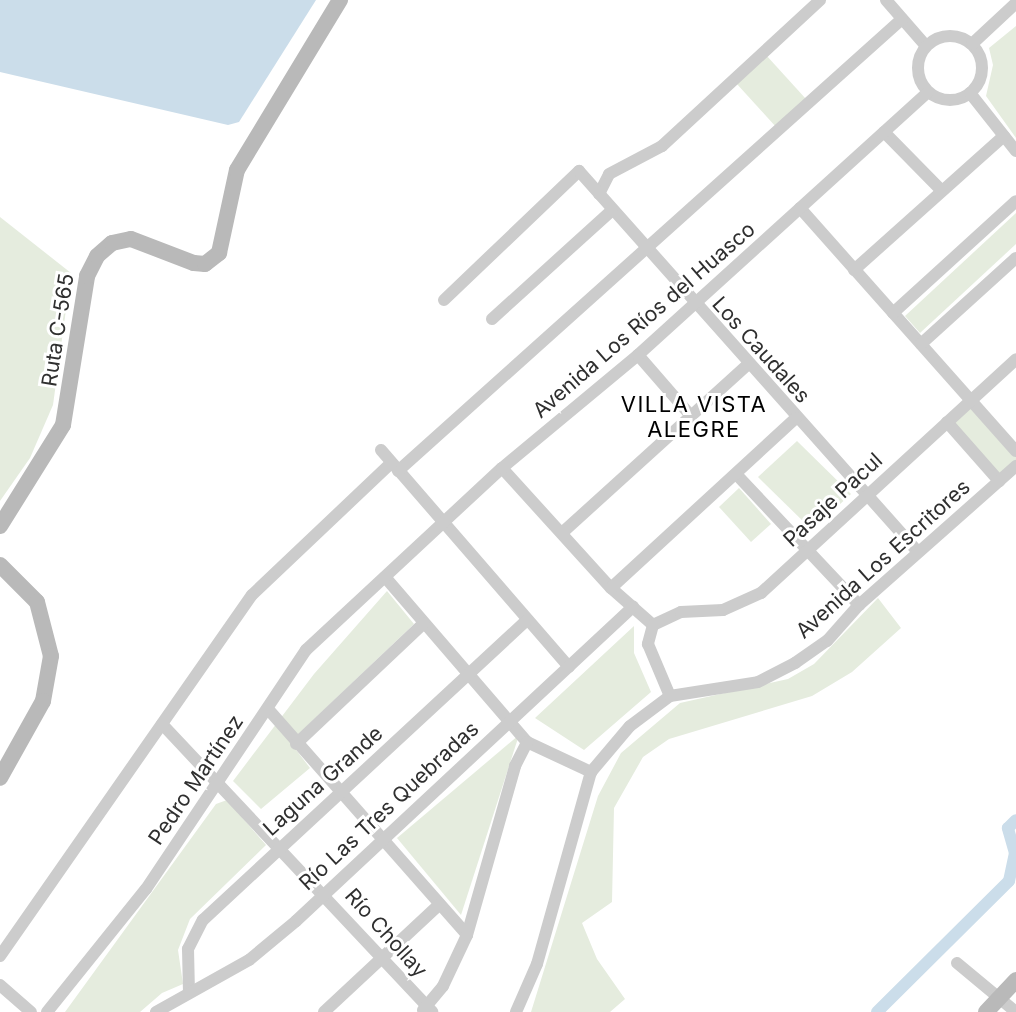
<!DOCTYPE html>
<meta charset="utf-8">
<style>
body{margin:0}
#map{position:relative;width:1016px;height:1012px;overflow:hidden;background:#fff;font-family:Inter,sans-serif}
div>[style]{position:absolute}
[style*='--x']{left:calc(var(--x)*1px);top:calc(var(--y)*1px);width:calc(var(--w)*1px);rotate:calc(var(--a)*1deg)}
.green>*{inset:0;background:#e5ecde}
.water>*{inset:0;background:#cbddea}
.canal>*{height:12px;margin:-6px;padding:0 6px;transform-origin:6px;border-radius:6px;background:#cbddea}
.street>*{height:12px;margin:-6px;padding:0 6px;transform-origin:6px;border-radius:6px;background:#ccc}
.street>.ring{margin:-6px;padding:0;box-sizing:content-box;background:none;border:12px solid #ccc;border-radius:50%}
.secondary>*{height:16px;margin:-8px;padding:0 8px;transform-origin:8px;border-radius:8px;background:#b9b9b9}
span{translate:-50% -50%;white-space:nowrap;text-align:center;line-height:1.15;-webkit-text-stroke:6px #fff;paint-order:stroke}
.street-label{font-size:21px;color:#2f2f2f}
.neighbourhood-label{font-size:22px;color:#000;letter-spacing:1.5px}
</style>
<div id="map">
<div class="green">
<div style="clip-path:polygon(1016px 26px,1016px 138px,986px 96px,993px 65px,989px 48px)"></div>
<div style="clip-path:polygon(766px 55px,806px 99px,776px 127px,736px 83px)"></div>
<div style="clip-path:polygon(1016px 213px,1016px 244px,920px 333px,905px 316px)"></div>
<div style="clip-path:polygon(0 217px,71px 273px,53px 405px,30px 458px,0 501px)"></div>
<div style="clip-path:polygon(971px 402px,1016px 452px,1016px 466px,999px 480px,948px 422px)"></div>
<div style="clip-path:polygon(797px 441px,851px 494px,812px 530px,758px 477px)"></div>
<div style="clip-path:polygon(739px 488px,771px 524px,751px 542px,719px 507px)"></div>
<div style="clip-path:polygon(387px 591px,414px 624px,290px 742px,310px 768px,261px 809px,233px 781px,314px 674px)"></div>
<div style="clip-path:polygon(878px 598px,901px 628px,852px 672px,812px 696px,669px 739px,643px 757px,614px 808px,612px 902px,582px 923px,597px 959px,625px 999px,610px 1012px,531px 1012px,598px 796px,621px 753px,680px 703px,788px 679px,814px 664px)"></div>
<div style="clip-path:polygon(634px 626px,634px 653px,651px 692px,584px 750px,535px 718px)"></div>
<div style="clip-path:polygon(519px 735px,461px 915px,397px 838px)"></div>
<div style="clip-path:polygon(227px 800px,266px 845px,190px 919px,178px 950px,183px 984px,162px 993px,140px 1012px,65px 1012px,216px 804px)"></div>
</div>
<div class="water">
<div style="clip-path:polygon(0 0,316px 0,239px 122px,228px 125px,0 72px)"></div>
</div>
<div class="canal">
<div style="--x:877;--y:1012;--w:186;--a:-44.8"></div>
<div style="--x:1009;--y:881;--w:29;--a:-78"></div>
<div style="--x:1015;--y:853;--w:26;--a:-106"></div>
<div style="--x:1008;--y:828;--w:11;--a:-45"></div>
</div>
<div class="street">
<div style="--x:886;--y:0;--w:61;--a:49"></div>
<div class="ring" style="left:918px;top:36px;width:52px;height:52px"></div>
<div style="--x:972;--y:44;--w:60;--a:-43"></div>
<div style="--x:970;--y:93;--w:74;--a:51.6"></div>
<div style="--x:884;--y:132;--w:81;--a:45.5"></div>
<div style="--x:599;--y:194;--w:22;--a:-63"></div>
<div style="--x:609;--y:174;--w:60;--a:-27.8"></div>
<div style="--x:662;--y:146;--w:215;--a:-42.7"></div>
<div style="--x:800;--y:208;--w:325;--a:48.4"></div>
<div style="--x:854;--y:270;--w:201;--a:-41.8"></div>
<div style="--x:444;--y:300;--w:187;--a:-43.7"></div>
<div style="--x:579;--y:171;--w:510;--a:48.34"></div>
<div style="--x:893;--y:313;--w:166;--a:-42.3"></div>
<div style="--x:492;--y:319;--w:162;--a:-42.2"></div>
<div style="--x:921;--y:344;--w:128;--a:-42.2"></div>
<div style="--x:638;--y:355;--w:81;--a:49"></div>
<div style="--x:947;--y:422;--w:79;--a:48.6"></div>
<div style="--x:381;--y:450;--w:287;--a:49.1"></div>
<div style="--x:502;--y:468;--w:162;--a:47.8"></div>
<div style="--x:611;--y:588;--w:56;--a:41.4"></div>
<div style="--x:653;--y:625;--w:20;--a:105"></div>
<div style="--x:648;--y:644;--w:56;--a:67.1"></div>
<div style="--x:398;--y:471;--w:677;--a:-41.89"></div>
<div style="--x:736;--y:474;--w:180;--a:46.8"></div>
<div style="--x:563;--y:532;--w:250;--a:-42.2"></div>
<div style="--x:385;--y:577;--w:218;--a:49.3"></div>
<div style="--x:527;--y:742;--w:71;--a:25.1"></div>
<div style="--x:611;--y:588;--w:251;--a:-42.6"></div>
<div style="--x:653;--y:625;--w:31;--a:-25"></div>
<div style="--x:681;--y:612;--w:42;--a:-2.7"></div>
<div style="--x:723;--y:610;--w:42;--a:-24.1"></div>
<div style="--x:761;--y:593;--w:346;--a:-42.5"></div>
<div style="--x:268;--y:709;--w:301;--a:48.6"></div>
<div style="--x:162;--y:724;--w:395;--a:46.8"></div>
<div style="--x:296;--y:744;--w:176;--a:-43.4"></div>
<div style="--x:0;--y:956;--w:440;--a:-55.1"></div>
<div style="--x:252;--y:595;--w:192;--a:-43.5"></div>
<div style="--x:957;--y:963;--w:77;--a:39.7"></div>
<div style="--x:0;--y:985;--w:41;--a:41.1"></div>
<div style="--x:189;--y:993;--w:44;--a:-91.3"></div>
<div style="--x:188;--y:949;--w:33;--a:-63"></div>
<div style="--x:203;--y:920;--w:442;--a:-42.8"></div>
<div style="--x:423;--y:1010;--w:31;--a:-50"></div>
<div style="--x:443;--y:986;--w:56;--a:-64.8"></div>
<div style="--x:467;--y:935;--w:176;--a:-74.1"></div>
<div style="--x:515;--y:766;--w:27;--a:-63"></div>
<div style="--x:47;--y:1012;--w:158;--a:-51.2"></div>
<div style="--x:146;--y:889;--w:288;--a:-56.2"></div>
<div style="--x:306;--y:650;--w:267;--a:-42.9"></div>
<div style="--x:502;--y:468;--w:177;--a:-39.7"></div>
<div style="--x:638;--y:355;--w:391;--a:-42.2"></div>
<div style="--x:156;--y:1012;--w:107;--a:-29.2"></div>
<div style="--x:249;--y:960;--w:61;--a:-39.7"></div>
<div style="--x:296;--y:921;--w:461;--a:-43"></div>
<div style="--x:324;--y:1012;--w:158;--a:-43"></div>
<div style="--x:516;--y:1012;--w:52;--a:-66.4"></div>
<div style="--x:537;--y:964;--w:199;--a:-74.3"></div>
<div style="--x:591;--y:772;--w:60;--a:-49.7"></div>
<div style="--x:630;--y:726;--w:50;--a:-36.9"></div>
<div style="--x:670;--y:696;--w:89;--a:-9"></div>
<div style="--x:758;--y:682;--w:42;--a:-27.2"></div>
<div style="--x:795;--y:663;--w:39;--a:-35"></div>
<div style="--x:827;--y:641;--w:48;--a:-48.4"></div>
<div style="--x:859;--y:605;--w:210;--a:-41.5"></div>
</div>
<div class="secondary">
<div style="--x:0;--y:526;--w:119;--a:-58"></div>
<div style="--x:63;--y:425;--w:151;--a:-80.8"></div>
<div style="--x:87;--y:276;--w:22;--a:-63"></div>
<div style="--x:97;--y:256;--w:20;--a:-41"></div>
<div style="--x:112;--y:243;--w:19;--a:-12"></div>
<div style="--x:131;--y:239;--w:67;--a:20.9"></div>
<div style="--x:194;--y:263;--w:11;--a:5"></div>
<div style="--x:205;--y:264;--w:18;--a:-38"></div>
<div style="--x:219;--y:253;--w:85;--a:-77.8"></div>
<div style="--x:237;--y:170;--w:199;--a:-58.8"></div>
<div style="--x:0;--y:565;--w:52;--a:45"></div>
<div style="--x:37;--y:602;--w:56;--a:75.5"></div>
<div style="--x:51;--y:656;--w:46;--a:100.1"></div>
<div style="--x:43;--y:701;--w:88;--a:119.2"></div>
<div style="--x:986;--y:1012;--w:44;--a:-46.8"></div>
</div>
<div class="street-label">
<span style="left:644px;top:320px;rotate:-41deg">Avenida Los Ríos del Huasco</span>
<span style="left:58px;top:330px;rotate:-81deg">Ruta C-565</span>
<span style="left:761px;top:350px;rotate:48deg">Los Caudales</span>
<span style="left:833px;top:500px;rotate:-43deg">Pasaje Pacul</span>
<span style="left:883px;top:559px;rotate:-42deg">Avenida Los Escritores</span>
<span style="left:196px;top:780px;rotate:-56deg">Pedro Martínez</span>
<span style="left:323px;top:781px;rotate:-42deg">Laguna Grande</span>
<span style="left:389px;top:806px;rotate:-43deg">Río Las Tres Quebradas</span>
<span style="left:386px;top:933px;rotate:48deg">Río Chollay</span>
</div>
<div class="neighbourhood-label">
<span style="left:694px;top:417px">VILLA VISTA<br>ALEGRE</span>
</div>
</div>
